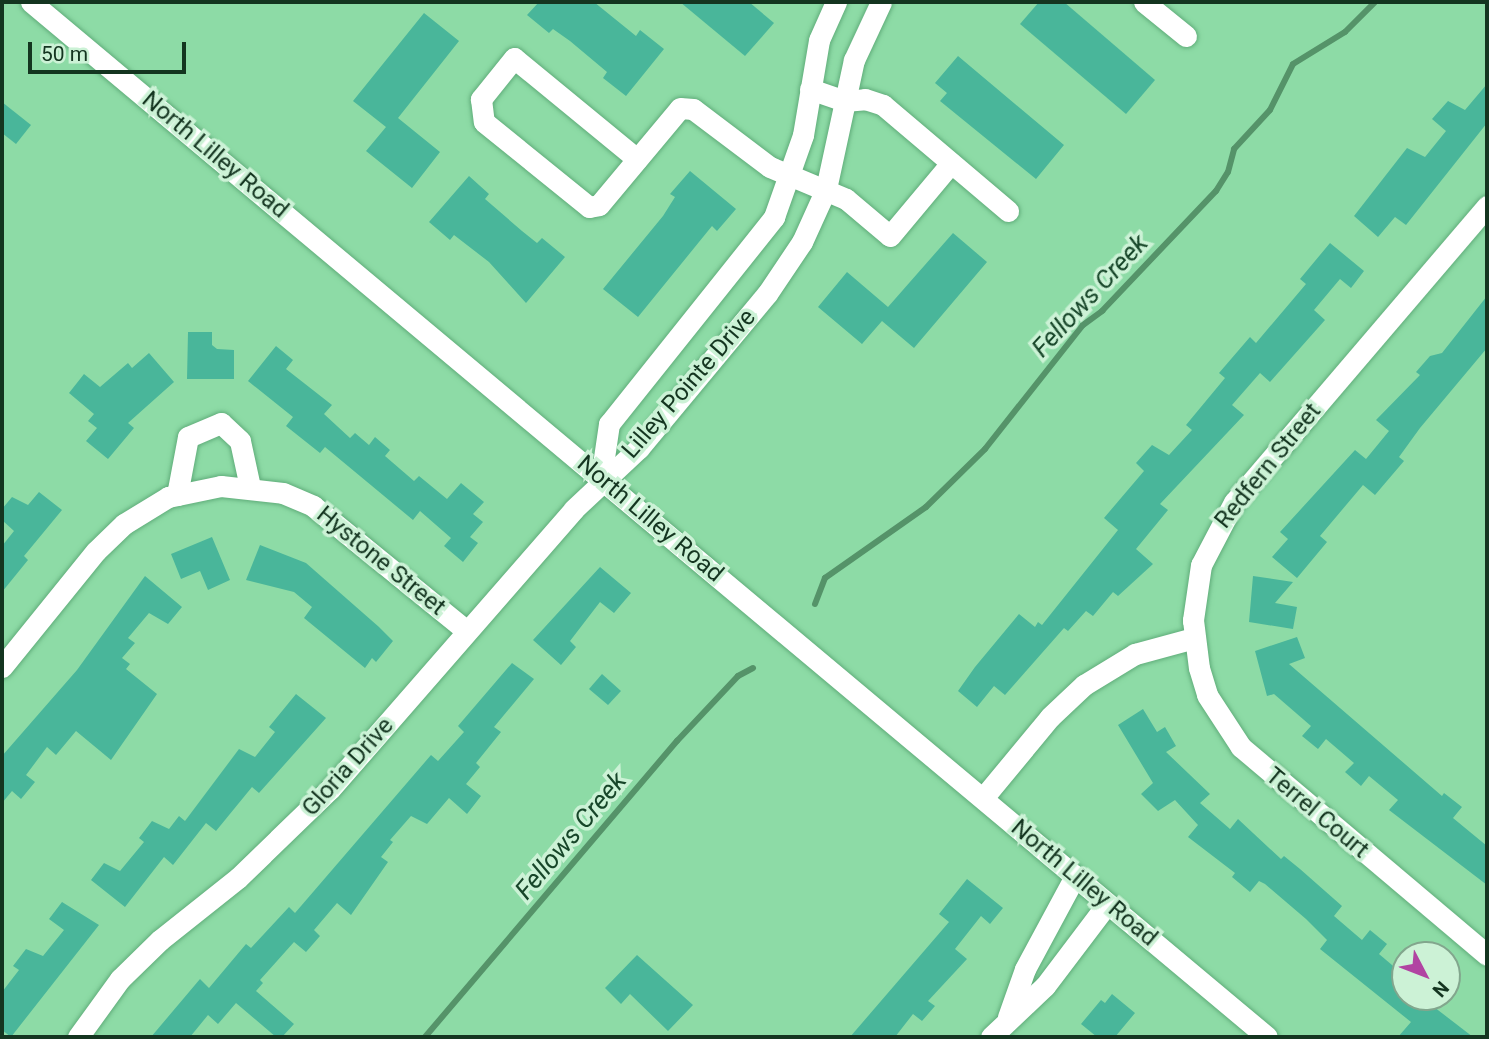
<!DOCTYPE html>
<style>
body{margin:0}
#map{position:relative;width:1489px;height:1039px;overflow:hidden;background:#8ddba6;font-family:Roboto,sans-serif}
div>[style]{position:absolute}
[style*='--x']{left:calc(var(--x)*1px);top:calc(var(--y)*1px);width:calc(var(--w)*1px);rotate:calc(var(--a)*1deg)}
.stream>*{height:6px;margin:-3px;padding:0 3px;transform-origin:3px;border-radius:3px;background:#559369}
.building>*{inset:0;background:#49b69a}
.roads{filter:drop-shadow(0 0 2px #60ad7a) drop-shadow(0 0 2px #60ad7a)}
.minor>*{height:21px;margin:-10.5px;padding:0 10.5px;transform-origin:10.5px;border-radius:10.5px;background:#fff}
span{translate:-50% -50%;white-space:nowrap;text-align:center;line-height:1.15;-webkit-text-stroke:7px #ccf2d6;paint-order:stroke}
.street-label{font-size:24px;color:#143520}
.water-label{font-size:26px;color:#174629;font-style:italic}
.frame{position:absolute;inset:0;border:4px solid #143520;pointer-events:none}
.north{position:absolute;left:1391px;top:941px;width:70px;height:70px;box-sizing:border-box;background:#ccf2d6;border:2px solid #82a68d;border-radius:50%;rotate:132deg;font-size:19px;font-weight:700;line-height:28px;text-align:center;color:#143520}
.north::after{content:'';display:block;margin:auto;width:24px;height:32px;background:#b144a2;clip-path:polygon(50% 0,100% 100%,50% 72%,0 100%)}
.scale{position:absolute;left:28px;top:42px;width:158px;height:32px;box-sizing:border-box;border:4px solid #143520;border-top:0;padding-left:9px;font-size:21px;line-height:24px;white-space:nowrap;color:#143520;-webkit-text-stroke:5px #ccf2d6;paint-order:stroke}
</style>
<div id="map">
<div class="stream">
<div style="--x:815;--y:604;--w:28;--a:-69"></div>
<div style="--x:825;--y:578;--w:123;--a:-35.1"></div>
<div style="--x:926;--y:507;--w:83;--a:-44.5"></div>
<div style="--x:985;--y:449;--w:158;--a:-51.7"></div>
<div style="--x:1083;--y:325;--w:24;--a:-36"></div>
<div style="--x:1102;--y:311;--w:166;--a:-46.5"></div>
<div style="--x:1216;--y:191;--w:22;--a:-58"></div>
<div style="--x:1228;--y:172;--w:24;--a:-75"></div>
<div style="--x:1234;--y:149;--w:53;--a:-47.3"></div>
<div style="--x:1270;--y:110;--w:51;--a:-63.4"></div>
<div style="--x:1293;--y:64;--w:61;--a:-31.6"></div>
<div style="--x:1345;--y:32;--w:42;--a:-45"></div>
<div style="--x:425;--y:1037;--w:389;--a:-49.6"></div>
<div style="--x:677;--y:741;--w:89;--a:-46.8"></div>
<div style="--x:738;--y:676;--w:17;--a:-28"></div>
</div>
<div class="building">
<div style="clip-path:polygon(539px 2px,594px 2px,636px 36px,640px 30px,664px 49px,626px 96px,603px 78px,607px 72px,570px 41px,553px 29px,549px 33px,527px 15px)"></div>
<div style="clip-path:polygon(680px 2px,749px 2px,774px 23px,745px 56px)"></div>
<div style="clip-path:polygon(1039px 2px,1064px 2px,1155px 80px,1126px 114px,1020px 24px)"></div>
<div style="clip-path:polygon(424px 13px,459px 41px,398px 118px,440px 152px,412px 188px,366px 151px,386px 127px,353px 101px)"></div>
<div style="clip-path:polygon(958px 56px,1064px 145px,1036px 179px,940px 101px,947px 93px,935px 83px)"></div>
<div style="clip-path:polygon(1487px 84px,1487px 123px,1406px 225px,1395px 217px,1378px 237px,1354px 216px,1407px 148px,1425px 157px,1446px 131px,1432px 119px,1448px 101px,1465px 110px)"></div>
<div style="clip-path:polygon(2px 102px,31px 125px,16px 144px,2px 133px)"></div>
<div style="clip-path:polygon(690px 171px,736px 209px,717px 231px,712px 226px,638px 317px,603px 289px,663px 216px,675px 197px,670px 194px)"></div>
<div style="clip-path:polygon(469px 176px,489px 194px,485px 199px,522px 231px,537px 243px,542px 238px,565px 257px,526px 303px,489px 262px,454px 235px,450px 240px,429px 222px)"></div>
<div style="clip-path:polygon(953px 233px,987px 262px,914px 348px,882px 321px,862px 344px,818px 307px,847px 272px,888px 307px)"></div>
<div style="clip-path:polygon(1330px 243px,1364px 271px,1351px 288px,1340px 279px,1314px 310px,1325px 320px,1270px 382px,1260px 373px,1232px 405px,1244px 415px,1160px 504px,1168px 510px,1136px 549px,1153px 564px,1118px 596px,1113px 592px,1093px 616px,1086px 611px,1068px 631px,1064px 628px,1005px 695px,994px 686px,977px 707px,958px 691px,975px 667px,1019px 614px,1035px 627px,1038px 622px,1042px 625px,1118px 530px,1104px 518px,1144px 471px,1136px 463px,1152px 445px,1169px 455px,1192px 430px,1186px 425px,1225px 378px,1219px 373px,1250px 337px,1256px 343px,1306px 284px,1300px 279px)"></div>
<div style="clip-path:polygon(1487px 296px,1487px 348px,1420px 428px,1399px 457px,1404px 461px,1375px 495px,1363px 485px,1320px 536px,1327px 542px,1297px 578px,1272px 557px,1288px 539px,1280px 532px,1355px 450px,1366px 459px,1389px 431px,1376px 420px,1420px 375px,1416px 372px,1430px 356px,1442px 353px)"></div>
<div style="clip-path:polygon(188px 332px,212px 332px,212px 345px,217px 349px,234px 350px,234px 379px,187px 379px)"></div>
<div style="clip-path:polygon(276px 346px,293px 360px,286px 369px,332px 405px,324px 414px,350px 438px,355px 433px,369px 445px,375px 437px,390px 450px,385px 456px,414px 481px,419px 476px,447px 499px,461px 483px,484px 502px,473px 514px,483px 522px,470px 537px,478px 543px,463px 562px,444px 546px,451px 538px,420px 511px,413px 520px,325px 447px,320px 453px,286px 426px,293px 417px,248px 381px)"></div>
<div style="clip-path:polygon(149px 353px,174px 382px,128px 423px,134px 428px,108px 459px,86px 441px,97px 428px,88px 421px,94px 414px,69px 393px,84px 374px,100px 387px,128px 363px,132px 368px)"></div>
<div style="clip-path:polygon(39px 492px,62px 510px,24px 556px,28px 560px,2px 592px,2px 546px,14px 531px,2px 520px,2px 509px,12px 497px,28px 505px)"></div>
<div style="clip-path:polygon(212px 537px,230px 580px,208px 590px,200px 571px,181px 579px,171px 554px)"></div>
<div style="clip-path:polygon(260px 545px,306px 563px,379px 627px,393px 641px,376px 662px,372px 658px,365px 668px,304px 618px,312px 607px,294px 592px,246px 580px)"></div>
<div style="clip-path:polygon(600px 567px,631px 593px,614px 613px,600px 602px,570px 641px,576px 647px,561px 665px,533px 640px)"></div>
<div style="clip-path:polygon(145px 576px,182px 607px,168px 624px,149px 613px,128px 638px,135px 643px,122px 658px,130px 664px,126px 669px,157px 694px,111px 760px,76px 731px,56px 755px,47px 747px,26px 775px,35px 782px,21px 799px,12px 791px,2px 803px,2px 756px,77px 670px)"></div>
<div style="clip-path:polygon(1253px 576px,1293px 582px,1275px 603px,1297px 607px,1293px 629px,1249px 622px)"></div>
<div style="clip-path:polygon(1297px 637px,1305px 658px,1289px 664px,1442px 796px,1444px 793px,1462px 807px,1453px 818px,1487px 846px,1487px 885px,1389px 810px,1398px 800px,1369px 776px,1361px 786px,1345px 772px,1354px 763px,1326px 739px,1318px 749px,1302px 736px,1311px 726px,1274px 694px,1267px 696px,1255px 651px)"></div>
<div style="clip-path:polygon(512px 663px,534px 679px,494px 727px,501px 732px,476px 763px,480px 767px,466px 784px,481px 796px,467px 814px,449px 798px,427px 824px,411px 816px,390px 840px,393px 842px,381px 857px,388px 862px,351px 915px,337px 903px,314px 930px,320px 936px,306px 952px,294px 942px,260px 980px,263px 983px,256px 991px,294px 1024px,282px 1037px,276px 1037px,236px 1003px,218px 1024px,208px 1015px,190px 1037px,151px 1037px,200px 979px,209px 988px,246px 944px,251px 948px,289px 907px,295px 913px,431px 755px,438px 761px,464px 732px,458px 726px)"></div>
<div style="clip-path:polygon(602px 674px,621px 691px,608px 705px,589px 689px)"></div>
<div style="clip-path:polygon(296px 694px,326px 718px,259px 793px,252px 787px,216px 831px,206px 823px,173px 865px,164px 857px,125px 907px,91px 880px,104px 863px,120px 871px,144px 842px,139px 838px,152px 821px,169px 829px,179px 816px,185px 821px,239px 749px,255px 757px,275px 732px,269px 727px)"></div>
<div style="clip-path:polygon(1143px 709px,1157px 732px,1165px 727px,1176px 746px,1166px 752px,1210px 794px,1200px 803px,1230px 829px,1238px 819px,1281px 859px,1284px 856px,1300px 869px,1342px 906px,1334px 916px,1362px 940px,1370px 930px,1387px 944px,1379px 954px,1405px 976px,1405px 997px,1421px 997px,1473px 1037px,1398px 1037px,1411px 1022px,1320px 949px,1327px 940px,1306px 919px,1265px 884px,1259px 881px,1250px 892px,1232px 877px,1235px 873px,1188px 837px,1198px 825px,1175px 800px,1158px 811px,1141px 794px,1153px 783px,1118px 725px)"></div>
<div style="clip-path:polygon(967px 879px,1003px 908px,990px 924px,981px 916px,955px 949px,967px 959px,928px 1001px,935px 1006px,922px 1021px,913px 1014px,895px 1037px,850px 1037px,949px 922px,939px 914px)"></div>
<div style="clip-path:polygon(62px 902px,99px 925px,11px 1037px,2px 1030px,2px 992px,19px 970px,13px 966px,26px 949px,43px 956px,64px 930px,49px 919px)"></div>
<div style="clip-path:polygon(637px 955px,693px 1005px,668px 1031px,630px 994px,621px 1004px,605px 988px)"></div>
<div style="clip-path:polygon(1112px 994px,1135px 1013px,1115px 1037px,1097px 1037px,1081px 1024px,1101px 1000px,1105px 1003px)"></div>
</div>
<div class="roads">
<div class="minor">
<div style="--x:31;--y:2;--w:1612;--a:39.94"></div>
<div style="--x:1144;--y:2;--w:54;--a:39"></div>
<div style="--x:810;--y:89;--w:36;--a:19"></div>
<div style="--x:844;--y:101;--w:21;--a:-5"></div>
<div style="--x:865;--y:99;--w:19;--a:18"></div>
<div style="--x:883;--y:105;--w:164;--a:40.3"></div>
<div style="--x:637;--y:159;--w:159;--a:-140.6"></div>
<div style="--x:514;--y:58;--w:53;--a:128.8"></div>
<div style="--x:481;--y:99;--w:23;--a:83"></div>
<div style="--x:484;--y:122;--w:135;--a:39"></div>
<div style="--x:589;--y:207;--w:10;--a:-11"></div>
<div style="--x:599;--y:205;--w:126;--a:-50.1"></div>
<div style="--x:680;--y:108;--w:13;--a:4"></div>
<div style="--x:693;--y:109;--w:96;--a:37"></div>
<div style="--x:770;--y:167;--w:82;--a:22.8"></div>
<div style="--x:846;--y:199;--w:57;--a:40.1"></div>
<div style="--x:890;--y:236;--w:95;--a:-50.1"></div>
<div style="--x:1487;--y:206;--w:389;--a:130.5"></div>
<div style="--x:1234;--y:502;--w:71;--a:117.6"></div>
<div style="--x:1201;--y:565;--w:56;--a:98.3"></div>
<div style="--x:1193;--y:620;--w:48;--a:82.9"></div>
<div style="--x:1199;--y:668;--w:28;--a:73"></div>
<div style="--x:1207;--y:695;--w:62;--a:56.8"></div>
<div style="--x:1241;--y:747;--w:322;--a:40.2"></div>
<div style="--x:601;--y:478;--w:55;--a:-81.6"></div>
<div style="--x:609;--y:424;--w:265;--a:-51.4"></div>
<div style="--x:774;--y:217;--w:87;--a:-70.5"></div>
<div style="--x:803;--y:135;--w:96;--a:-80.4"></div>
<div style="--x:819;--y:40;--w:42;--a:-65.9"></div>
<div style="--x:177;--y:495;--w:59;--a:-79.3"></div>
<div style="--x:188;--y:437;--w:36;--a:-23"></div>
<div style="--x:221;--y:423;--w:26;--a:43"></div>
<div style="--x:240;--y:441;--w:47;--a:77.7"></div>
<div style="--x:2;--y:667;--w:149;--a:-51"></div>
<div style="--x:96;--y:551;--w:39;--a:-44"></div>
<div style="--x:124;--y:524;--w:52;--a:-31.5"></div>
<div style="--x:168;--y:497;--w:54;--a:-11.7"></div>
<div style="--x:221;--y:486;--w:62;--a:6.4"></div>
<div style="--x:283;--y:493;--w:33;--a:23"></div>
<div style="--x:313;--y:506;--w:198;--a:39.1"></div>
<div style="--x:983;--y:798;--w:105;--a:-50.4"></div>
<div style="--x:1050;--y:717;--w:47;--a:-43.3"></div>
<div style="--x:1084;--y:685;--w:60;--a:-31.3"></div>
<div style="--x:1135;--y:654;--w:61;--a:-15.2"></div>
<div style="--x:1008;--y:1017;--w:51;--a:-70.5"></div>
<div style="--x:1025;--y:969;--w:106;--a:-61.7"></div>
<div style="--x:78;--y:1037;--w:72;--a:-54.1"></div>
<div style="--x:120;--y:979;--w:56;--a:-44.3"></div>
<div style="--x:160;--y:940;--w:100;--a:-38.5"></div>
<div style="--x:238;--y:878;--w:128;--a:-44.1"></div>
<div style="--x:330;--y:789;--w:371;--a:-48.9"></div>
<div style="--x:574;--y:509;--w:89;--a:-43.2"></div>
<div style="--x:639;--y:448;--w:200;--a:-50.3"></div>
<div style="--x:767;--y:294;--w:63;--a:-56.1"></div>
<div style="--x:802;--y:242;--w:58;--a:-65.6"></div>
<div style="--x:826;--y:189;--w:132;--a:-77.8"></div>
<div style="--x:854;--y:60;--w:64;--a:-65"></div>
<div style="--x:991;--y:1037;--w:74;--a:-43.4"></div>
<div style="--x:1045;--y:986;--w:103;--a:-52.9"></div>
</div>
</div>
<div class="street-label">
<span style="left:215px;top:155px;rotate:40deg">North Lilley Road</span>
<span style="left:689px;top:384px;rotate:-49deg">Lilley Pointe Drive</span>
<span style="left:1268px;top:466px;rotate:-51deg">Redfern Street</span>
<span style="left:650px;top:519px;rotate:40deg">North Lilley Road</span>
<span style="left:381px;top:561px;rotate:39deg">Hystone Street</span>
<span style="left:348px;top:767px;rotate:-48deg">Gloria Drive</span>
<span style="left:1317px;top:813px;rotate:40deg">Terrel Court</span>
<span style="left:1084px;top:883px;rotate:40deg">North Lilley Road</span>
</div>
<div class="water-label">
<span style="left:1090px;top:296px;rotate:-47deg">Fellows Creek</span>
<span style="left:571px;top:836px;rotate:-50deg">Fellows Creek</span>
</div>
<div class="frame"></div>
<div class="north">N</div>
<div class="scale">50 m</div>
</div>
